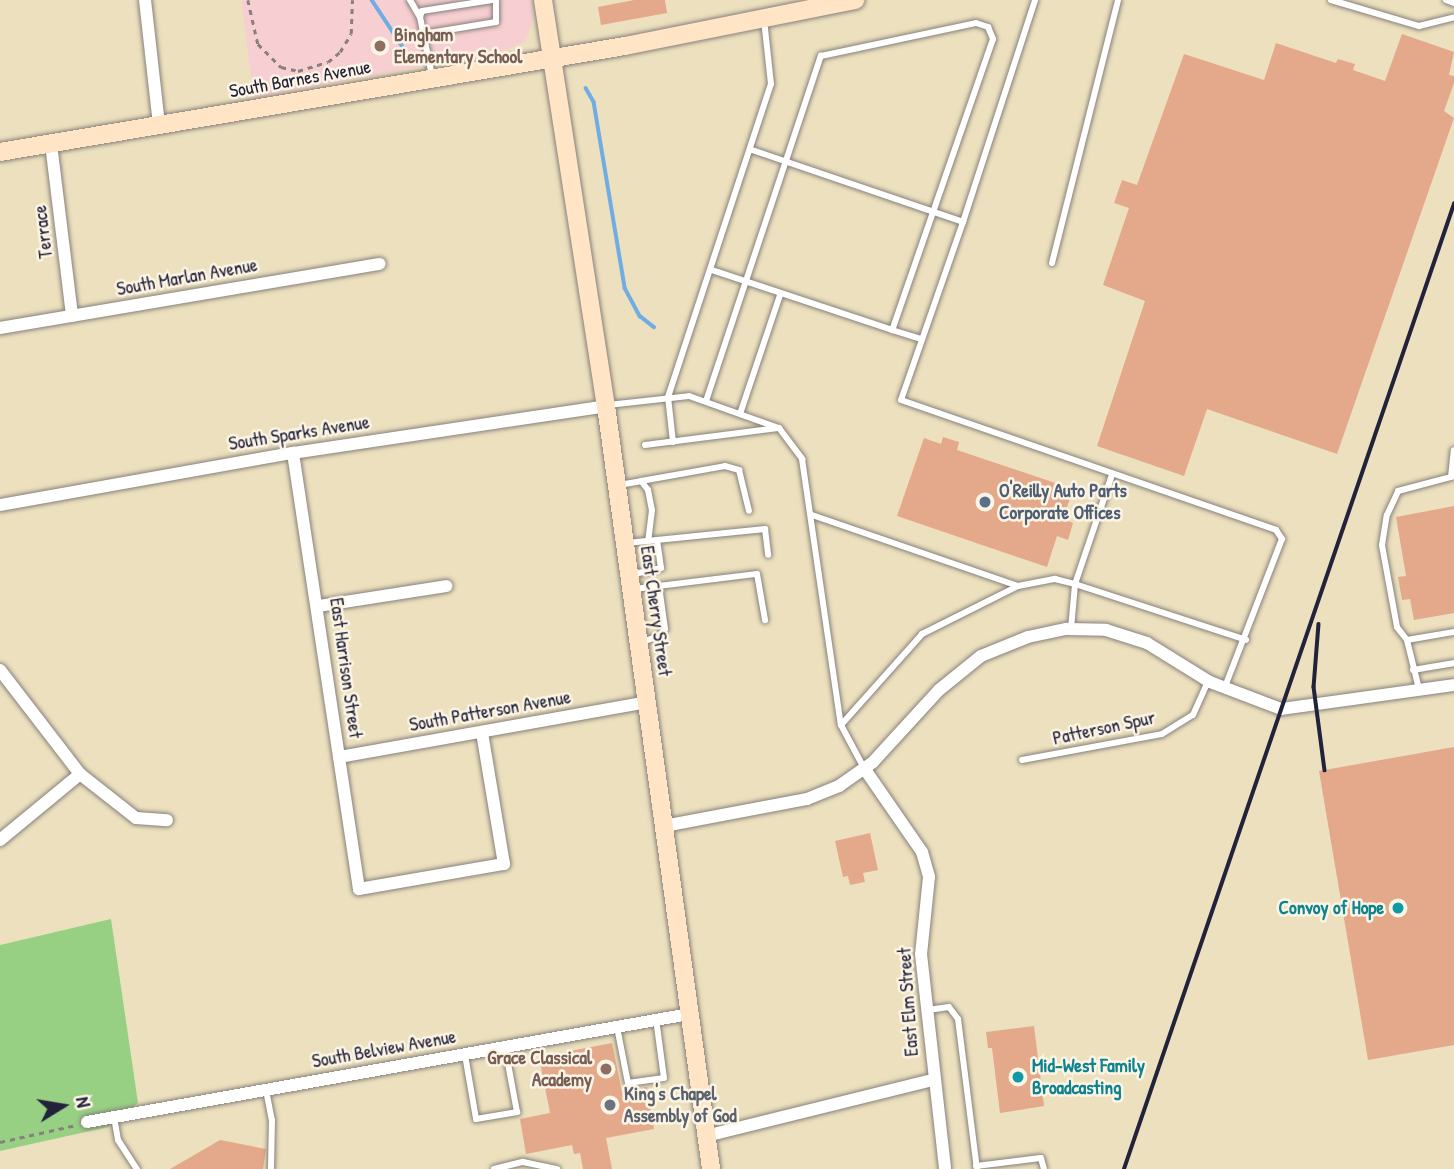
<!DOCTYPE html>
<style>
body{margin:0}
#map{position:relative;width:1454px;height:1169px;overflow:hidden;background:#ece0be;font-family:"Patrick Hand",sans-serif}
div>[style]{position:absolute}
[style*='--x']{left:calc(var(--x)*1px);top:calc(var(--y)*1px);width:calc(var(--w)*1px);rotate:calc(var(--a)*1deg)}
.built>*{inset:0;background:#f7cfd2}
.green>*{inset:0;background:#97d083}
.stream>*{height:3.5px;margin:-1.75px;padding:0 1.75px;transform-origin:1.75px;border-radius:1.75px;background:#70ade2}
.building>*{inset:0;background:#e3a98a}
.path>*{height:2.5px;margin-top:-1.25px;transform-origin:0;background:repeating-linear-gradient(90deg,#87817c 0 5px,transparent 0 10px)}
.roads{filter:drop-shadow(0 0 2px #87817c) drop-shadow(0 0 2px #87817c)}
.lane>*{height:6px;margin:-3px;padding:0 3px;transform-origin:3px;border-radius:3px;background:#fff}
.street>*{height:12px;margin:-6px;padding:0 6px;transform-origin:6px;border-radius:6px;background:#fff}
.secondary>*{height:18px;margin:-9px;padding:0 9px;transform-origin:9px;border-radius:9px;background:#ffe4c6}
.rail>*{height:3.5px;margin:-1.75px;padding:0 1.75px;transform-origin:1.75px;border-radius:1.75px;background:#22223b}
.dots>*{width:19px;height:19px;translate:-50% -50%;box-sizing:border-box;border:4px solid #fcf5e5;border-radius:50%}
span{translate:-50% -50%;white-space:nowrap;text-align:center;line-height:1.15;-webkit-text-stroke:5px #fcf5e5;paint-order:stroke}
.education-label{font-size:19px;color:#785e54;font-weight:700}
.left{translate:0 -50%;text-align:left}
.right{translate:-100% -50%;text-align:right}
.street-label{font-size:19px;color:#22223b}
.service-label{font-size:19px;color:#4e5e75;font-weight:700}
.culture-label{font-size:19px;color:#0d838f;font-weight:700}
.worship-label{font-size:19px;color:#5b616d;font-weight:700}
.north{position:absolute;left:28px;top:1071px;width:70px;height:70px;-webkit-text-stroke:5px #fcf5e5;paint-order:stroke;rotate:79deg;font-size:19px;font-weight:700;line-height:28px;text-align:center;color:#22223b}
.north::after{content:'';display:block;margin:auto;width:24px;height:32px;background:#22223b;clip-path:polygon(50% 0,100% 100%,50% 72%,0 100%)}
</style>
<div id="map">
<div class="built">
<div style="clip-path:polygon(241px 0,532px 0,534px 16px,525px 42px,503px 51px,254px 98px)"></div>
</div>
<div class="green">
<div style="clip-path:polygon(111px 919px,138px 1103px,108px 1127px,0 1151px,0 945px)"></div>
</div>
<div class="stream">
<div style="--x:372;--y:0;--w:60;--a:56.6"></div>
<div style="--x:586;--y:88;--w:16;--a:60"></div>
<div style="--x:594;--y:102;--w:189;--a:80.5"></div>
<div style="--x:625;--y:288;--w:32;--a:62"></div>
<div style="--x:640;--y:316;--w:18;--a:38"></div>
</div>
<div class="building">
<div style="clip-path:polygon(634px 0,665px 0,667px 13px,601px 25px,598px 7px)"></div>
<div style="clip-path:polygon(1402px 34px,1454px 52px,1449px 75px,1454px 76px,1454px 83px,1444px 111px,1454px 118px,1337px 454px,1207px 409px,1184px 476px,1097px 446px,1145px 301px,1103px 285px,1129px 208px,1114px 203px,1122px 180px,1137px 185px,1184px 54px,1264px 80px,1276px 43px,1336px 63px,1338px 59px,1355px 64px,1353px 70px,1385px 81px)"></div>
<div style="clip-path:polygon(943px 437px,959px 442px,957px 450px,1073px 489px,1063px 519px,1073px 523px,1068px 540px,1057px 536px,1047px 567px,897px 516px,924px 438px,941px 444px)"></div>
<div style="clip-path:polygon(1454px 506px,1454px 613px,1414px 620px,1410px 599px,1402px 600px,1398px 577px,1406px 576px,1396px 517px)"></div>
<div style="clip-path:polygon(1454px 747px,1454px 1045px,1368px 1060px,1319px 771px)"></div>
<div style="clip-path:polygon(870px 833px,878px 870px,863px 873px,865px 882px,850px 885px,848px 876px,843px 877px,835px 841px)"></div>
<div style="clip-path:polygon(1034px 1026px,1044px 1106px,1000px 1113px,992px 1048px,988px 1048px,986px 1032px)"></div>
<div style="clip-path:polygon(612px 1043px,622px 1092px,647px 1087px,654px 1129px,606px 1138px,612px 1169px,583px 1169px,580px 1153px,574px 1154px,572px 1145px,526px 1154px,520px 1119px,550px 1113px,539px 1057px)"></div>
<div style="clip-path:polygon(220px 1140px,266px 1149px,263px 1169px,170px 1169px)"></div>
</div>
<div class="path">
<div style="--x:248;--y:0;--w:45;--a:77.2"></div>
<div style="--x:258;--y:44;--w:33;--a:45"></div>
<div style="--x:281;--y:67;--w:17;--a:13"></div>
<div style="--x:298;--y:71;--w:31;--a:-17"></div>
<div style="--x:328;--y:62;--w:16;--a:-40"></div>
<div style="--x:340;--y:52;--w:21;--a:-59"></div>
<div style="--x:351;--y:34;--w:34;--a:-88"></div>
<div style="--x:0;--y:1142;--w:78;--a:-12.6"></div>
</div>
<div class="roads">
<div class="lane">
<div style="--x:410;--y:0;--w:20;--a:60"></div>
<div style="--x:1331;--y:0;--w:92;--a:16.5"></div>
<div style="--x:1419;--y:26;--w:36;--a:-14"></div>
<div style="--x:1446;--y:0;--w:9;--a:21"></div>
<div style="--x:423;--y:34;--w:74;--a:-9.3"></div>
<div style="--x:496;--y:22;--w:22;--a:-90"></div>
<div style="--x:432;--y:76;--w:60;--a:-101.5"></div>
<div style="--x:420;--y:17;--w:6;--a:-72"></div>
<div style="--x:422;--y:11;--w:71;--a:-8.9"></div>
<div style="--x:752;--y:150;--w:223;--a:18.8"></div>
<div style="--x:963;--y:222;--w:233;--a:-72"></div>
<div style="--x:963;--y:222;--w:188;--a:109.2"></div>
<div style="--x:901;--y:400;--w:397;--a:19.1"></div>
<div style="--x:1276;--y:530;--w:11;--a:56"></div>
<div style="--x:1282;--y:539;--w:161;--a:111.1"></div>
<div style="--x:1052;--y:263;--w:271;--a:-75.9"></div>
<div style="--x:712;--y:270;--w:190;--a:18.4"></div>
<div style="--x:706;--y:401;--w:364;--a:-71.6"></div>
<div style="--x:821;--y:56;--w:158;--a:-12"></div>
<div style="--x:976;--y:23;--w:13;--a:18"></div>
<div style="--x:988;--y:27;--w:13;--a:67"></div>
<div style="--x:993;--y:39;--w:308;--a:109.1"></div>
<div style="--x:892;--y:330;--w:30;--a:17"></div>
<div style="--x:608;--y:405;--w:81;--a:-6.3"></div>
<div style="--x:689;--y:396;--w:96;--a:19.6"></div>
<div style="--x:779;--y:428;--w:39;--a:53"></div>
<div style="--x:802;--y:459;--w:269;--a:81.7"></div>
<div style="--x:841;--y:725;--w:49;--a:61.9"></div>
<div style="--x:741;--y:411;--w:122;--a:-71.4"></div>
<div style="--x:673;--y:442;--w:45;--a:-96.3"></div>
<div style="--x:668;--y:397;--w:330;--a:-71.8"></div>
<div style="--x:771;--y:84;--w:64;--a:-96.2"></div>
<div style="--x:645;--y:445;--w:134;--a:-7.3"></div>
<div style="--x:641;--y:481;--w:85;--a:-10.1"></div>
<div style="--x:725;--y:466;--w:15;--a:16"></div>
<div style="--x:739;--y:470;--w:42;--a:76.3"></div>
<div style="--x:619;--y:485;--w:22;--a:-10"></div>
<div style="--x:641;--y:481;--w:11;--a:52"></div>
<div style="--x:648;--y:490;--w:20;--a:79"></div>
<div style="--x:652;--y:510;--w:31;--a:97"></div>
<div style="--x:812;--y:515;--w:218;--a:19"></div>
<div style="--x:627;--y:543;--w:139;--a:-5.8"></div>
<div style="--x:765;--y:529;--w:26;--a:83"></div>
<div style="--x:630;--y:575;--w:32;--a:-13"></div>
<div style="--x:661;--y:568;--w:28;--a:-98"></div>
<div style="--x:634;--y:589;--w:124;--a:-7"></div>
<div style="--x:757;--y:574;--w:47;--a:80.1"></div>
<div style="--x:1071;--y:629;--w:45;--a:-84.9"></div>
<div style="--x:1075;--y:584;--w:180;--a:18.1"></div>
<div style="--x:1407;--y:640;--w:48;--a:-9.7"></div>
<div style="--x:642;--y:642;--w:18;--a:-19"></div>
<div style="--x:659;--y:636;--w:9;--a:-49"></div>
<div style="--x:665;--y:629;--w:43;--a:-97.9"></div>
<div style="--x:1413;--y:670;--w:42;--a:-9.7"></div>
<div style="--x:1419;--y:689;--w:50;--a:-103.8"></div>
<div style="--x:1407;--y:640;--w:16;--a:-128"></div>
<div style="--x:1397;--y:627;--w:83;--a:-100.4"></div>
<div style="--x:1382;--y:545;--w:30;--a:-81"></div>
<div style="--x:1387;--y:515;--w:26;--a:-65"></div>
<div style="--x:1398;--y:491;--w:55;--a:-14.8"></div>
<div style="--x:1451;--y:477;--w:27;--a:-84"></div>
<div style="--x:841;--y:725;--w:122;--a:-48.3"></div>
<div style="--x:922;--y:634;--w:107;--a:-26.6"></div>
<div style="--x:1018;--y:586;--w:38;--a:-11"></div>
<div style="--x:1055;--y:579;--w:21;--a:14"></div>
<div style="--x:1075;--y:584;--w:115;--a:-71.3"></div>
<div style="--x:1022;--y:760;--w:142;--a:-10.5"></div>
<div style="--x:1162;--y:734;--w:36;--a:-32"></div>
<div style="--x:1193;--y:715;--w:36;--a:-66"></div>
<div style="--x:928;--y:1010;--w:21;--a:-8"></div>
<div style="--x:949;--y:1007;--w:15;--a:53"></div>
<div style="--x:958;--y:1019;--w:151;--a:82.8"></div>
<div style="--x:617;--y:1027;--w:57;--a:78.9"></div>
<div style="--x:628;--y:1083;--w:36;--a:-8"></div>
<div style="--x:664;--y:1078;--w:60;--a:-97.7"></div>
<div style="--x:465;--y:1055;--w:65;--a:80.2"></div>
<div style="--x:476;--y:1119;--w:42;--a:-9.7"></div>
<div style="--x:517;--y:1112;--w:66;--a:-100.5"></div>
<div style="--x:266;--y:1090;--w:31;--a:79"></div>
<div style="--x:272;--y:1120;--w:49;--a:91.2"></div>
<div style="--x:114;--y:1117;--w:23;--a:80"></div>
<div style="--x:118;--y:1140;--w:35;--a:57"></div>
<div style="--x:976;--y:1166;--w:65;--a:-7"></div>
<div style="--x:1041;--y:1158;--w:11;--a:75"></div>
<div style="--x:494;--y:1169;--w:30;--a:-14"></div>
<div style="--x:523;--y:1162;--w:35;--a:12"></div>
</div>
<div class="street">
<div style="--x:145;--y:0;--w:126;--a:83.6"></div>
<div style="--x:51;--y:144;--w:173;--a:83"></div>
<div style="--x:0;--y:328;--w:385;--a:-9.6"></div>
<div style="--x:293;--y:453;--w:441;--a:81.4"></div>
<div style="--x:359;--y:889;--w:147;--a:-9.8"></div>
<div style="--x:504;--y:864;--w:133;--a:-99.5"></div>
<div style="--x:0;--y:505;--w:298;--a:-10.1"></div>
<div style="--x:293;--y:453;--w:317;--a:-8.5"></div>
<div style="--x:319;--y:606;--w:129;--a:-8.9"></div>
<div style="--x:0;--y:670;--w:131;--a:52.4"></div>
<div style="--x:80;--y:774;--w:71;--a:38.2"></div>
<div style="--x:136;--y:818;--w:31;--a:4"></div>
<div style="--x:339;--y:757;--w:314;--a:-10.1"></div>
<div style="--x:864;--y:768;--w:102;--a:55.4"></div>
<div style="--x:922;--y:852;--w:26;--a:74"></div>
<div style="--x:929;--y:877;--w:77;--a:95.9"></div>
<div style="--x:921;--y:954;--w:216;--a:83.6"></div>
<div style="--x:664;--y:826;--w:146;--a:-10.7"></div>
<div style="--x:807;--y:799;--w:35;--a:-22"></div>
<div style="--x:839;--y:786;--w:42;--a:-35.2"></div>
<div style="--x:873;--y:762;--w:98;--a:-47.5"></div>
<div style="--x:939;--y:690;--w:54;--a:-39"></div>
<div style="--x:981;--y:656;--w:51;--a:-22"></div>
<div style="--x:1028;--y:637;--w:40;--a:-12"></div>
<div style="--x:1067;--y:629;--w:39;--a:1"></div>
<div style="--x:1106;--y:630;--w:43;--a:17.6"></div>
<div style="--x:1147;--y:643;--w:74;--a:31.8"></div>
<div style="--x:1210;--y:682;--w:76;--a:20.8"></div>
<div style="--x:1281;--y:709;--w:175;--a:-7.9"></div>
<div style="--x:0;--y:840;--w:104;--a:-39.5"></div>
<div style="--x:87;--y:1122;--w:612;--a:-10.17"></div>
<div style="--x:706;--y:1136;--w:234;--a:-13.9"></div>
</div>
<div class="secondary">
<div style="--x:543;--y:0;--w:411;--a:81.2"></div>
<div style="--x:606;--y:406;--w:770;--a:82.16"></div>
<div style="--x:0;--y:152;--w:634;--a:-9.63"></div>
<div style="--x:625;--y:46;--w:235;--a:-11.3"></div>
</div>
</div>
<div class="rail">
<div style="--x:1319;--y:624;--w:63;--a:94.5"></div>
<div style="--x:1314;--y:687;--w:84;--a:82.5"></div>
<div style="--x:1124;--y:1169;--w:1020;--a:-71.12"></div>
</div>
<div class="dots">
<div style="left:380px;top:46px;background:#8d6e63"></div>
<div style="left:985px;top:502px;background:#5c6f8a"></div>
<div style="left:1398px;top:908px;background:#0f9aa8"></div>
<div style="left:606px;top:1069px;background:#8d6e63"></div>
<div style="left:1018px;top:1077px;background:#0f9aa8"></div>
<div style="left:610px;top:1105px;background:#6b7280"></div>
</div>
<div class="education-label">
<span class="left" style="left:394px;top:46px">Bingham<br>Elementary School</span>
<span class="right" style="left:592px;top:1069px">Grace Classical<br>Academy</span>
</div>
<div class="street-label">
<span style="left:300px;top:79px;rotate:-10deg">South Barnes Avenue</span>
<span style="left:43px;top:232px;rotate:-97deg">Terrace</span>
<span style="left:187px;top:277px;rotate:-10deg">South Marlan Avenue</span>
<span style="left:299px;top:433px;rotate:-9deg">South Sparks Avenue</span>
<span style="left:656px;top:611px;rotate:82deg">East Cherry Street</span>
<span style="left:346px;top:668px;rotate:82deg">East Harrison Street</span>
<span style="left:490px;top:711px;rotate:-10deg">South Patterson Avenue</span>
<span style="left:1104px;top:728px;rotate:-12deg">Patterson Spur</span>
<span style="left:908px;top:1002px;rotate:-94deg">East Elm Street</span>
<span style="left:384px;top:1049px;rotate:-10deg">South Belview Avenue</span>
</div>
<div class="service-label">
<span class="left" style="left:999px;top:502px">O'Reilly Auto Parts<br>Corporate Offices</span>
</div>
<div class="culture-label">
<span class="right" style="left:1384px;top:908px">Convoy of Hope</span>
<span class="left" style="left:1032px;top:1077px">Mid-West Family<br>Broadcasting</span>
</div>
<div class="worship-label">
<span class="left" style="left:624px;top:1105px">King's Chapel<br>Assembly of God</span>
</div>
<div class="north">N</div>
</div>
